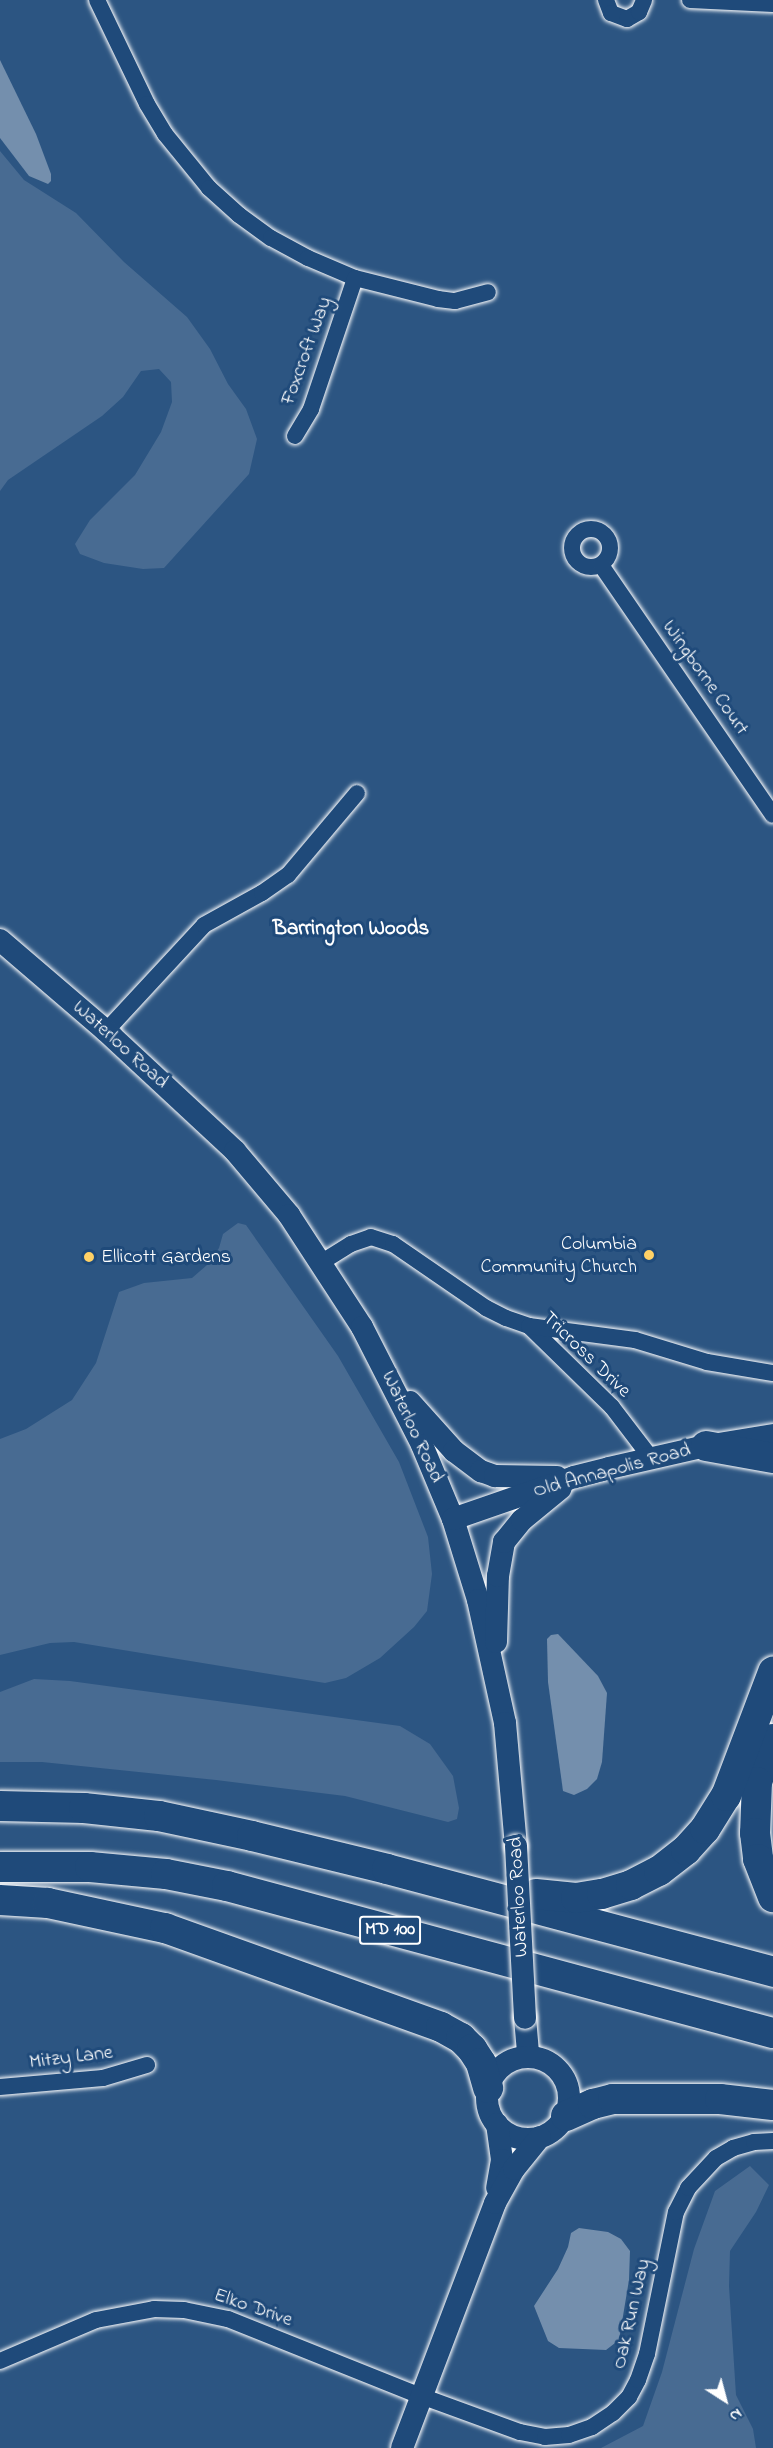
<!DOCTYPE html>
<style>
body{margin:0}
#map{position:relative;width:773px;height:2448px;overflow:hidden;background:#2c5582;font-family:"Indie Flower",sans-serif}
div>[style]{position:absolute}
[style*='--x']{left:calc(var(--x)*1px);top:calc(var(--y)*1px);width:calc(var(--w)*1px);rotate:calc(var(--a)*1deg)}
.green>*{inset:0;background:#486b92}
.water>*{inset:0;background:#748fad}
.roads{filter:drop-shadow(0 0 2px #fff) drop-shadow(0 0 2px #fff)}
.minor>*{height:16px;margin:-8px;padding:0 8px;transform-origin:8px;border-radius:8px;background:#1f4a7a}
.minor>.ring{margin:-8px;padding:0;box-sizing:content-box;background:none;border:16px solid #1f4a7a;border-radius:50%}
.secondary>*{height:22px;margin:-11px;padding:0 11px;transform-origin:11px;border-radius:11px;background:#1f4a7a}
.secondary>.ring{margin:-11px;padding:0;box-sizing:content-box;background:none;border:22px solid #1f4a7a;border-radius:50%}
.motorway>*{height:30px;margin:-15px;padding:0 15px;transform-origin:15px;border-radius:15px;background:#1f4a7a}
.bridges{filter:drop-shadow(0 0 2px #fff) drop-shadow(0 0 2px #fff)}
.secondary-bridge>*{height:22px;margin:-11px;padding:0 11px;transform-origin:11px;border-radius:11px;background:#1f4a7a}
.dots>*{width:16px;height:16px;translate:-50% -50%;box-sizing:border-box;border:3px solid #1f4a7a;border-radius:50%}
span{translate:-50% -50%;white-space:nowrap;text-align:center;line-height:1.15;-webkit-text-stroke:6px #1f4a7a;paint-order:stroke}
.shield-label span{padding:2px 4px;background:#1f4a7a;border:2px solid;border-radius:4px;-webkit-text-stroke-width:0}
.shield-label{font-size:18px;color:#fff;font-weight:700}
.street-label{font-size:20px;color:#fff}
.poi-label{font-size:20px;color:#fff}
.right{translate:-100% -50%;text-align:right}
.left{translate:0 -50%;text-align:left}
.neighbourhood-label{font-size:21px;color:#fff;font-weight:700}
.north{position:absolute;left:695px;top:2370px;width:60px;height:60px;-webkit-text-stroke:4px #1f4a7a;paint-order:stroke;rotate:144deg;font-size:16px;font-weight:700;line-height:24px;text-align:center;color:#fff}
.north::after{content:'';display:block;margin:auto;width:21px;height:27px;background:#fff;clip-path:polygon(50% 0,100% 100%,50% 72%,0 100%)}
</style>
<div id="map">
<div class="green">
<div style="clip-path:polygon(0 151px,24px 180px,76px 213px,124px 262px,187px 317px,210px 349px,228px 384px,246px 409px,257px 439px,249px 474px,164px 568px,143px 569px,104px 563px,80px 554px,75px 544px,90px 520px,135px 475px,161px 432px,172px 402px,171px 382px,159px 369px,141px 371px,123px 397px,102px 416px,8px 480px,0 491px)"></div>
<div style="clip-path:polygon(238px 1223px,246px 1225px,338px 1356px,399px 1462px,428px 1537px,432px 1574px,427px 1611px,414px 1627px,380px 1658px,346px 1678px,325px 1683px,74px 1642px,50px 1643px,0 1655px,0 1439px,26px 1429px,72px 1400px,96px 1363px,119px 1292px,144px 1283px,192px 1278px,207px 1265px,219px 1248px,223px 1234px)"></div>
<div style="clip-path:polygon(34px 1679px,70px 1681px,400px 1726px,430px 1744px,453px 1776px,459px 1808px,457px 1819px,448px 1822px,345px 1796px,216px 1780px,42px 1762px,0 1762px,0 1692px)"></div>
<div style="clip-path:polygon(750px 2166px,769px 2185px,756px 2212px,730px 2251px,729px 2286px,736px 2395px,753px 2429px,756px 2448px,601px 2448px,643px 2426px,662px 2372px,694px 2249px,715px 2191px)"></div>
</div>
<div class="water">
<div style="clip-path:polygon(0 60px,36px 134px,51px 174px,51px 181px,48px 184px,29px 176px,0 138px)"></div>
<div style="clip-path:polygon(558px 1634px,598px 1676px,607px 1693px,602px 1762px,597px 1779px,587px 1789px,574px 1795px,563px 1791px,548px 1682px,547px 1639px,551px 1635px)"></div>
<div style="clip-path:polygon(579px 2228px,608px 2232px,621px 2239px,630px 2251px,629px 2280px,619px 2340px,606px 2350px,559px 2348px,548px 2341px,534px 2306px,558px 2269px,568px 2247px,571px 2233px)"></div>
</div>
<div class="roads">
<div class="minor">
<div style="--x:97;--y:0;--w:115;--a:64.3"></div>
<div style="--x:147;--y:104;--w:35;--a:59"></div>
<div style="--x:165;--y:134;--w:70;--a:50.8"></div>
<div style="--x:209;--y:188;--w:40;--a:42"></div>
<div style="--x:239;--y:215;--w:39;--a:36"></div>
<div style="--x:271;--y:238;--w:42;--a:28.4"></div>
<div style="--x:308;--y:258;--w:51;--a:23.1"></div>
<div style="--x:355;--y:278;--w:86;--a:14.2"></div>
<div style="--x:438;--y:299;--w:17;--a:7"></div>
<div style="--x:455;--y:301;--w:34;--a:-15"></div>
<div style="--x:606;--y:0;--w:14;--a:69"></div>
<div style="--x:611;--y:13;--w:17;--a:21"></div>
<div style="--x:627;--y:19;--w:14;--a:-30"></div>
<div style="--x:639;--y:12;--w:13;--a:-67"></div>
<div style="--x:690;--y:0;--w:83;--a:2.8"></div>
<div style="--x:295;--y:436;--w:31;--a:-59"></div>
<div style="--x:311;--y:409;--w:138;--a:-71.4"></div>
<div class="ring" style="left:572px;top:529px;width:22px;height:22px"></div>
<div style="--x:601;--y:565;--w:303;--a:55.5"></div>
<div style="--x:106;--y:1031;--w:144;--a:-47.2"></div>
<div style="--x:204;--y:925;--w:66;--a:-28.9"></div>
<div style="--x:262;--y:893;--w:32;--a:-35"></div>
<div style="--x:288;--y:875;--w:107;--a:-49.9"></div>
<div style="--x:322;--y:1262;--w:34;--a:-32"></div>
<div style="--x:351;--y:1244;--w:21;--a:-19"></div>
<div style="--x:371;--y:1237;--w:23;--a:18"></div>
<div style="--x:393;--y:1244;--w:113;--a:34.5"></div>
<div style="--x:486;--y:1308;--w:22;--a:27"></div>
<div style="--x:506;--y:1318;--w:24;--a:19"></div>
<div style="--x:529;--y:1326;--w:116;--a:44.3"></div>
<div style="--x:612;--y:1407;--w:64;--a:52.6"></div>
<div style="--x:529;--y:1326;--w:107;--a:7.5"></div>
<div style="--x:635;--y:1340;--w:75;--a:17"></div>
<div style="--x:707;--y:1362;--w:67;--a:9.5"></div>
<div style="--x:0;--y:2087;--w:103;--a:-5"></div>
<div style="--x:103;--y:2078;--w:46;--a:-16.5"></div>
<div style="--x:0;--y:2361;--w:104;--a:-23.1"></div>
<div style="--x:96;--y:2320;--w:59;--a:-10.7"></div>
<div style="--x:154;--y:2309;--w:30;--a:2"></div>
<div style="--x:184;--y:2310;--w:45;--a:11.6"></div>
<div style="--x:228;--y:2319;--w:208;--a:21.8"></div>
<div style="--x:421;--y:2396;--w:105;--a:20"></div>
<div style="--x:520;--y:2432;--w:25;--a:11"></div>
<div style="--x:545;--y:2437;--w:24;--a:-5"></div>
<div style="--x:569;--y:2435;--w:24;--a:-19"></div>
<div style="--x:592;--y:2427;--w:25;--a:-34"></div>
<div style="--x:613;--y:2413;--w:23;--a:-45"></div>
<div style="--x:629;--y:2397;--w:19;--a:-62"></div>
<div style="--x:638;--y:2380;--w:28;--a:-71"></div>
<div style="--x:647;--y:2354;--w:145;--a:-78.5"></div>
<div style="--x:676;--y:2212;--w:27;--a:-63"></div>
<div style="--x:688;--y:2188;--w:41;--a:-47"></div>
<div style="--x:716;--y:2158;--w:20;--a:-30"></div>
<div style="--x:733;--y:2148;--w:22;--a:-16"></div>
<div style="--x:754;--y:2142;--w:19;--a:-3"></div>
</div>
<div class="secondary">
<div style="--x:0;--y:940;--w:140;--a:40.6"></div>
<div style="--x:106;--y:1031;--w:176;--a:42.9"></div>
<div style="--x:235;--y:1151;--w:84;--a:49.8"></div>
<div style="--x:289;--y:1215;--w:134;--a:56.9"></div>
<div style="--x:362;--y:1327;--w:132;--a:63"></div>
<div style="--x:422;--y:1445;--w:80;--a:67.3"></div>
<div style="--x:453;--y:1519;--w:85;--a:72.8"></div>
<div style="--x:478;--y:1600;--w:126;--a:77.6"></div>
<div style="--x:505;--y:1723;--w:123;--a:84.9"></div>
<div style="--x:410;--y:1402;--w:66;--a:48.1"></div>
<div style="--x:454;--y:1451;--w:34;--a:37"></div>
<div style="--x:481;--y:1471;--w:15;--a:20"></div>
<div style="--x:495;--y:1476;--w:62;--a:0.9"></div>
<div style="--x:453;--y:1519;--w:128;--a:-19.1"></div>
<div style="--x:574;--y:1477;--w:36;--a:-14"></div>
<div style="--x:609;--y:1468;--w:99;--a:-12.8"></div>
<div style="--x:706;--y:1446;--w:68;--a:-9.3"></div>
<div style="--x:496;--y:1642;--w:66;--a:-88.3"></div>
<div style="--x:498;--y:1576;--w:35;--a:-80"></div>
<div style="--x:504;--y:1542;--w:28;--a:-51"></div>
<div style="--x:522;--y:1520;--w:50;--a:-39.4"></div>
<div style="--x:525;--y:2018;--w:38;--a:85"></div>
<div class="ring" style="left:487px;top:2057px;width:60px;height:60px"></div>
<div style="--x:497;--y:2124;--w:36;--a:82"></div>
<div style="--x:502;--y:2160;--w:28;--a:100"></div>
<div style="--x:402;--y:2448;--w:262;--a:-69.2"></div>
<div style="--x:495;--y:2203;--w:39;--a:-61"></div>
<div style="--x:514;--y:2169;--w:41;--a:-50.9"></div>
</div>
<div class="motorway">
<div style="--x:706;--y:1446;--w:68;--a:10.2"></div>
<div style="--x:773;--y:1739;--w:46;--a:110.4"></div>
<div style="--x:757;--y:1782;--w:51;--a:92.2"></div>
<div style="--x:755;--y:1833;--w:26;--a:83"></div>
<div style="--x:758;--y:1859;--w:41;--a:68.5"></div>
<div style="--x:0;--y:1806;--w:84;--a:1.4"></div>
<div style="--x:84;--y:1808;--w:75;--a:6.1"></div>
<div style="--x:159;--y:1816;--w:95;--a:12.1"></div>
<div style="--x:252;--y:1836;--w:139;--a:13.7"></div>
<div style="--x:387;--y:1869;--w:400;--a:14.9"></div>
<div style="--x:0;--y:1867;--w:90;--a:0"></div>
<div style="--x:90;--y:1867;--w:76;--a:5.3"></div>
<div style="--x:166;--y:1874;--w:62;--a:11.1"></div>
<div style="--x:227;--y:1886;--w:565;--a:15.07"></div>
<div style="--x:536;--y:1894;--w:40;--a:5.7"></div>
<div style="--x:576;--y:1898;--w:26;--a:-9"></div>
<div style="--x:602;--y:1894;--w:30;--a:-17"></div>
<div style="--x:631;--y:1885;--w:31;--a:-27"></div>
<div style="--x:659;--y:1871;--w:34;--a:-38"></div>
<div style="--x:686;--y:1850;--w:28;--a:-48"></div>
<div style="--x:705;--y:1829;--w:39;--a:-58"></div>
<div style="--x:726;--y:1796;--w:133;--a:-69.2"></div>
<div style="--x:0;--y:1900;--w:48;--a:3.6"></div>
<div style="--x:48;--y:1903;--w:120;--a:12.1"></div>
<div style="--x:165;--y:1928;--w:293;--a:19.7"></div>
<div style="--x:441;--y:2027;--w:23;--a:29"></div>
<div style="--x:461;--y:2038;--w:16;--a:45"></div>
<div style="--x:472;--y:2049;--w:17;--a:57"></div>
<div style="--x:481;--y:2063;--w:26;--a:74"></div>
<div style="--x:566;--y:2116;--w:30;--a:-24"></div>
<div style="--x:593;--y:2104;--w:21;--a:-14"></div>
<div style="--x:613;--y:2099;--w:107;--a:0"></div>
<div style="--x:720;--y:2099;--w:53;--a:6.5"></div>
</div>
</div>
<div class="bridges">
<div class="secondary-bridge">
<div style="--x:516;--y:1846;--w:172;--a:87"></div>
</div>
</div>
<div class="dots">
<div style="left:649px;top:1255px;background:#ffd166"></div>
<div style="left:89px;top:1257px;background:#ffd166"></div>
</div>
<div class="shield-label">
<span style="left:390px;top:1930px">MD 100</span>
</div>
<div class="street-label">
<span style="left:307px;top:351px;rotate:-70deg">Foxcroft Way</span>
<span style="left:705px;top:678px;rotate:55deg">Wingborne Court</span>
<span style="left:120px;top:1045px;rotate:42deg">Waterloo Road</span>
<span style="left:586px;top:1355px;rotate:44deg">Tricross Drive</span>
<span style="left:412px;top:1427px;rotate:65deg">Waterloo Road</span>
<span style="left:612px;top:1471px;rotate:-15deg">Old Annapolis Road</span>
<span style="left:519px;top:1897px;rotate:-93deg">Waterloo Road</span>
<span style="left:71px;top:2058px;rotate:-7deg">Mitzy Lane</span>
<span style="left:253px;top:2308px;rotate:19deg">Elko Drive</span>
<span style="left:632px;top:2314px;rotate:-77deg">Oak Run Way</span>
</div>
<div class="poi-label">
<span class="right" style="left:637px;top:1256px">Columbia<br>Community Church</span>
<span class="left" style="left:101px;top:1257px">Ellicott Gardens</span>
</div>
<div class="neighbourhood-label">
<span style="left:351px;top:929px">Barrington Woods</span>
</div>
<div class="north">N</div>
</div>
